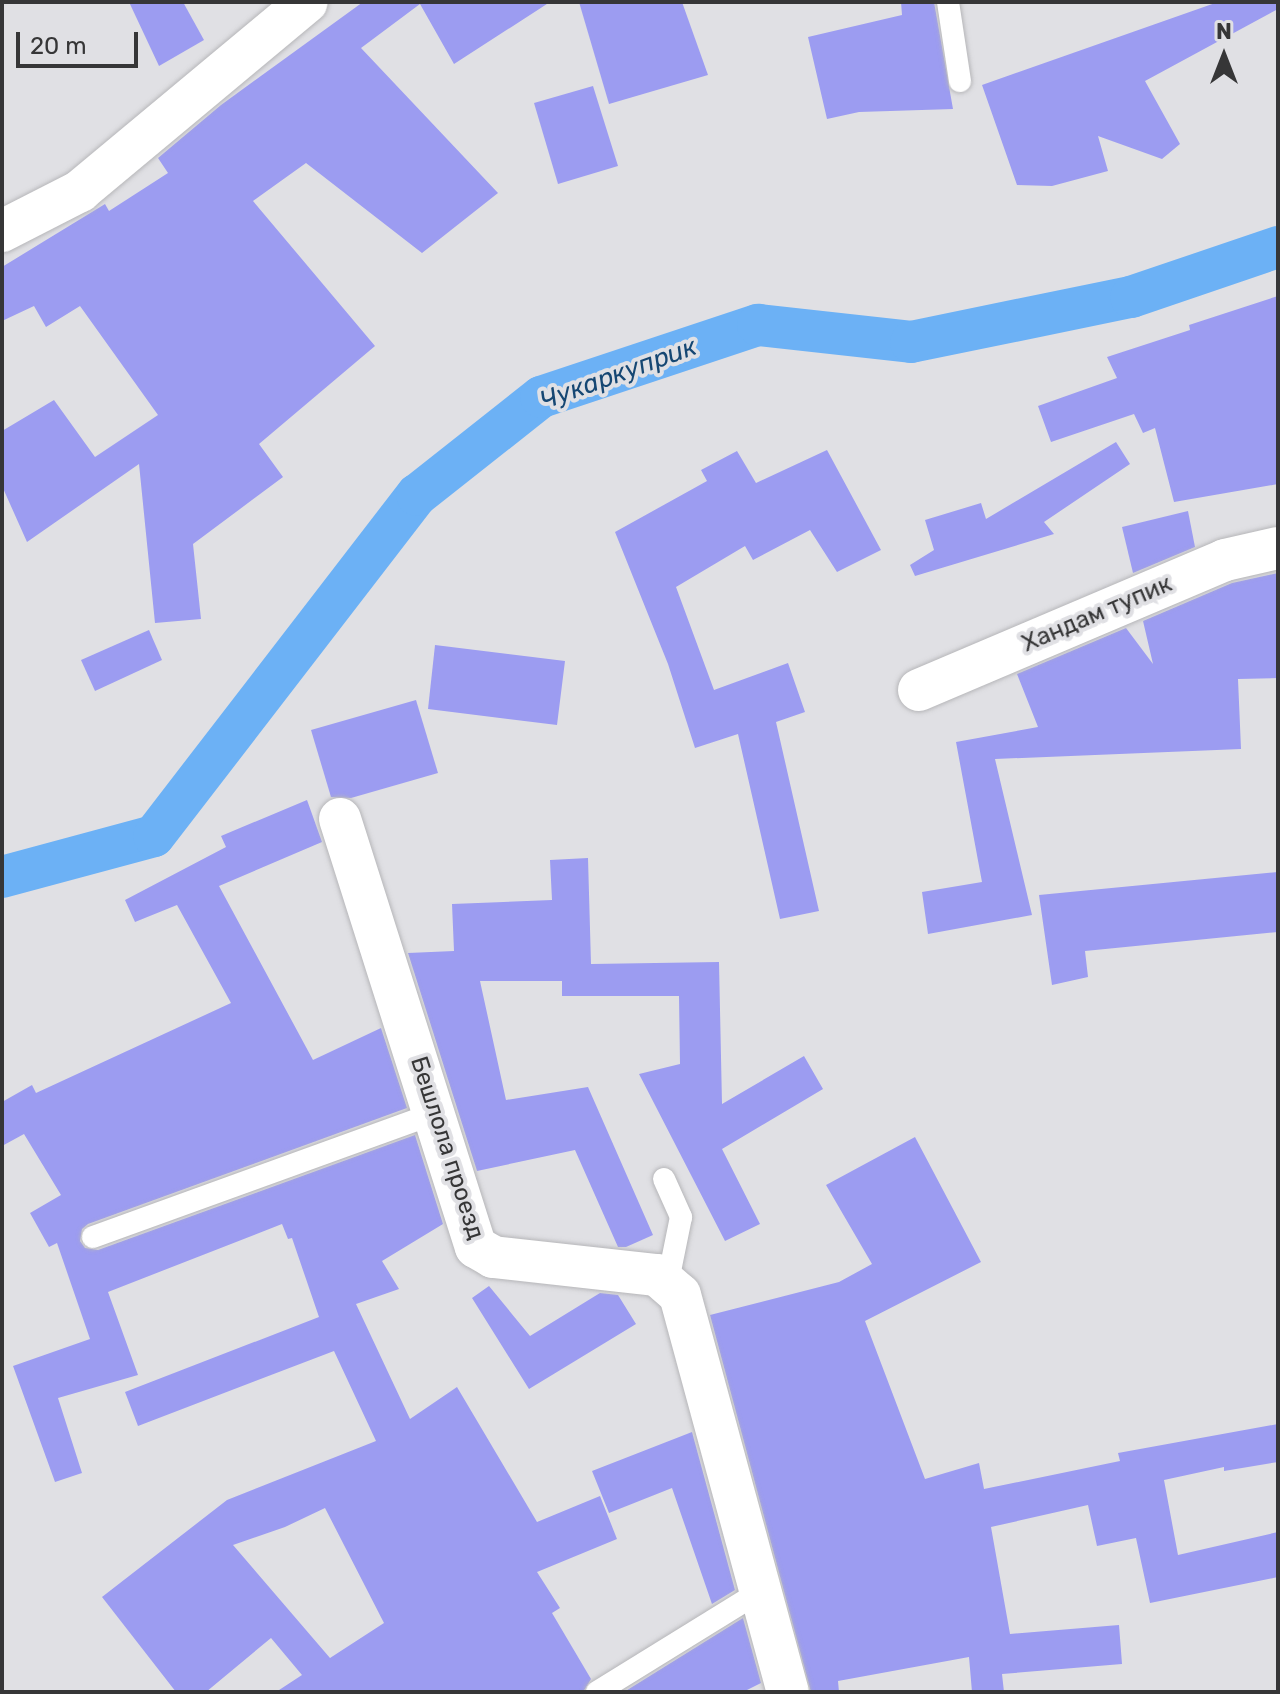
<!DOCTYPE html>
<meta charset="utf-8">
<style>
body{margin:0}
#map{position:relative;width:1280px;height:1694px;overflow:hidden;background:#e0e0e4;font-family:Rubik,sans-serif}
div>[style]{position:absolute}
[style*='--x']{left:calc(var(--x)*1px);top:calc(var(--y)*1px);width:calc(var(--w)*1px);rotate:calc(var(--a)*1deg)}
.canal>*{height:42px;margin:-21px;padding:0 21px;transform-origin:21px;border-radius:21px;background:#6cb1f5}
.building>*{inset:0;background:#9c9cf1}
.roads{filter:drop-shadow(0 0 2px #b6b6b9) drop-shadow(0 0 2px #b6b6b9)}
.service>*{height:22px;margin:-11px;padding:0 11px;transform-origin:11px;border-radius:11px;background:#fff}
.minor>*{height:42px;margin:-21px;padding:0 21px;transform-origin:21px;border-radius:21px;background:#fff}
span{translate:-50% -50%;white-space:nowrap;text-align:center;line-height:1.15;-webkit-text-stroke:8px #e0e0e4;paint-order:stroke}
.street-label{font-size:24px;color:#363637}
.water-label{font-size:26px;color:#164773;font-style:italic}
.frame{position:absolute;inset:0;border:4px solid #363637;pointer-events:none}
.north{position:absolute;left:1184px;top:16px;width:80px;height:80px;-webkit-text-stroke:6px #e0e0e4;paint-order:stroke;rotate:0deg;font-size:22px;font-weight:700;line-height:32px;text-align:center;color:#363637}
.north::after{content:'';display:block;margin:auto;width:28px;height:36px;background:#363637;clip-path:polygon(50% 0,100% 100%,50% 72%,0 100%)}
.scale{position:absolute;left:16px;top:32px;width:122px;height:36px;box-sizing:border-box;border:4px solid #363637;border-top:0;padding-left:10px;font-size:24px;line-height:28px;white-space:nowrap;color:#363637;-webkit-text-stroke:6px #e0e0e4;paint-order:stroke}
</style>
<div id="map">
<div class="canal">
<div style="--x:2;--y:877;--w:157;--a:-15.1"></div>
<div style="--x:154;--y:836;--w:431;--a:-52.4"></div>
<div style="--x:417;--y:495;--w:158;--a:-38.3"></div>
<div style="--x:541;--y:397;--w:229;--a:-18.4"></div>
<div style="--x:758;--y:325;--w:154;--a:6.3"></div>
<div style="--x:911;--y:342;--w:225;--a:-11.6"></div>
<div style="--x:1131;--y:297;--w:155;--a:-18.8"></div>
</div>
<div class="building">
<div style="clip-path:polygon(129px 2px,183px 2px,204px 40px,159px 66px)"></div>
<div style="clip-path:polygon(363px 2px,550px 2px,454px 64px,420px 4px,361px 48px,498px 193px,422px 253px,306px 163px,253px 201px,375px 346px,259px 444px,283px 477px,193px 544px,201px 619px,155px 623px,139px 464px,27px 542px,2px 486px,2px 431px,54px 400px,95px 457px,158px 415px,80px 306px,46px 327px,34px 306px,2px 321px,2px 267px,105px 204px,109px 211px,168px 173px,158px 158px,221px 105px)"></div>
<div style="clip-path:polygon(579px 2px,682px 2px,708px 75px,609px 104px)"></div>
<div style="clip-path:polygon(901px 2px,934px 2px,953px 109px,859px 112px,827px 119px,808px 37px,902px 15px)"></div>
<div style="clip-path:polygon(1218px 2px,1278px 2px,1278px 9px,1145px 81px,1180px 144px,1162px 159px,1098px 136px,1108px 171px,1052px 186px,1017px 185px,982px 85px)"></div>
<div style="clip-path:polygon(593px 86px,618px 166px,558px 184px,534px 103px)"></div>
<div style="clip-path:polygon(1278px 296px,1278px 484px,1174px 502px,1155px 428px,1143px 433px,1134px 414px,1051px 442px,1038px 406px,1117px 378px,1107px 357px,1190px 330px,1189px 325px)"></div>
<div style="clip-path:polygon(1116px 442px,1130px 464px,1044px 522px,1054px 534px,915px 576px,910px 565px,934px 550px,925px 520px,981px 503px,986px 519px)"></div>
<div style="clip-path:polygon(827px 450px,881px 550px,837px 572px,810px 530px,753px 560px,745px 546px,676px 587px,714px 690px,788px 663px,805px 712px,776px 722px,819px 911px,780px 919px,738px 734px,695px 748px,668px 664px,615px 532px,707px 481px,701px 470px,737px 451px,756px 483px)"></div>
<div style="clip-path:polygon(1188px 511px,1195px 547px,1133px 573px,1122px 527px)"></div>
<div style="clip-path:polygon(1278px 573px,1278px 678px,1238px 679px,1241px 749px,995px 759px,1032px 915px,928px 934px,922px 892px,982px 882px,956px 742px,1038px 727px,1017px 674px,1126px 628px,1153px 664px,1143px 621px,1232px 583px)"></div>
<div style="clip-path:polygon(149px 630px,162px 660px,95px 691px,81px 660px)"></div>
<div style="clip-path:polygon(435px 645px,565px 661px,557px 725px,428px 709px)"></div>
<div style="clip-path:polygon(416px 700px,438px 773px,351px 798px,331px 797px,311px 730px)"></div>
<div style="clip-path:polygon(evenodd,307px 800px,322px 842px,219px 886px,313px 1060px,381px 1028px,407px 1108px,88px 1224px,82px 1229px,80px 1241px,85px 1248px,98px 1250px,415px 1135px,443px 1224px,382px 1261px,399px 1289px,356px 1304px,410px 1419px,457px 1387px,537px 1522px,600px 1496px,617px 1539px,537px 1572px,560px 1608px,552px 1613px,591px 1679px,583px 1692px,276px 1692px,302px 1675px,271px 1638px,206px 1692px,176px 1692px,102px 1597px,227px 1500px,376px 1441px,334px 1351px,138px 1426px,125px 1392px,319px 1317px,292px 1238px,288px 1239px,282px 1224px,108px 1292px,138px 1375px,58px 1398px,82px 1473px,55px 1482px,13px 1366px,90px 1339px,57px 1243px,49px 1247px,30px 1213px,61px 1195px,24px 1134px,2px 1146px,2px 1102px,32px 1085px,36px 1093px,231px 1003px,177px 905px,135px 922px,125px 900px,226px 847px,221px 836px,307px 800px,325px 1508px,384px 1623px,330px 1658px,233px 1545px,285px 1527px,325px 1508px)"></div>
<div style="clip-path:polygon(588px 858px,591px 964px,719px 962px,722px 1104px,804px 1056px,823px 1089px,722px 1149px,760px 1224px,725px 1241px,639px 1074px,680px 1064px,679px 996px,562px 996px,562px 981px,480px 981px,506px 1100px,588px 1087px,653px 1235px,626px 1247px,618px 1247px,575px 1150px,477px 1171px,408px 953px,454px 951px,452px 904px,552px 900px,550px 860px)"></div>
<div style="clip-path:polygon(1278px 872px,1278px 932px,1085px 951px,1088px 977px,1052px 985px,1039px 895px)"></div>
<div style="clip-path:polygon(915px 1137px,981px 1262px,865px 1321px,925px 1479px,979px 1463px,984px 1489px,1120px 1461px,1118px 1453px,1278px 1424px,1278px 1462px,1224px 1471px,1224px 1467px,1164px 1480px,1178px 1555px,1278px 1532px,1278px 1577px,1150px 1603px,1136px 1538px,1097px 1546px,1088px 1505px,991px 1527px,1010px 1634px,1119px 1625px,1122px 1664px,1002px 1674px,1004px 1692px,972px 1692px,969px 1657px,838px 1681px,839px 1692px,811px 1692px,710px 1315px,839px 1282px,872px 1264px,826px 1185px)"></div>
<div style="clip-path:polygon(489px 1286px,530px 1336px,600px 1293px,618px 1295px,636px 1324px,529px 1389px,472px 1298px)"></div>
<div style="clip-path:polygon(692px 1432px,735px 1590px,712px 1604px,672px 1488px,609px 1513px,592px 1471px)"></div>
<div style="clip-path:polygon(743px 1618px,761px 1683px,743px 1692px,624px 1692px)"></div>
</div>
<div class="roads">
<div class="service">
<div style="--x:948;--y:2;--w:80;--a:81.4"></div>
<div style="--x:664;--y:1179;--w:42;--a:65.9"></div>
<div style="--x:681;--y:1217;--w:65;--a:101.5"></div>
<div style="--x:93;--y:1237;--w:364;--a:-19.9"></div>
<div style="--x:597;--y:1692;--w:194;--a:-31.7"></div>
</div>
<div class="minor">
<div style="--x:2;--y:231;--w:88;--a:-27.1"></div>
<div style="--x:80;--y:191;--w:295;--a:-39.8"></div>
<div style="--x:919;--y:690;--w:332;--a:-23"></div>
<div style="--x:1225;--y:560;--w:54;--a:-12.8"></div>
<div style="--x:340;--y:819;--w:449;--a:72.4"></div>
<div style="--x:476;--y:1247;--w:20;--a:30"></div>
<div style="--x:493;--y:1257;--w:165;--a:6.3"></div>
<div style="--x:657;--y:1275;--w:30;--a:41"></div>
<div style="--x:680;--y:1295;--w:411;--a:74.8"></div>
</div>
</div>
<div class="street-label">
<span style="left:1097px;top:614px;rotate:-23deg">Хандам тупик</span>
<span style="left:447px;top:1148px;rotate:72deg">Бешлола проезд</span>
</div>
<div class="water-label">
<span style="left:618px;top:374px;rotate:-20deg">Чукаркуприк</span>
</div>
<div class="frame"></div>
<div class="north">N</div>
<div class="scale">20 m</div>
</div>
